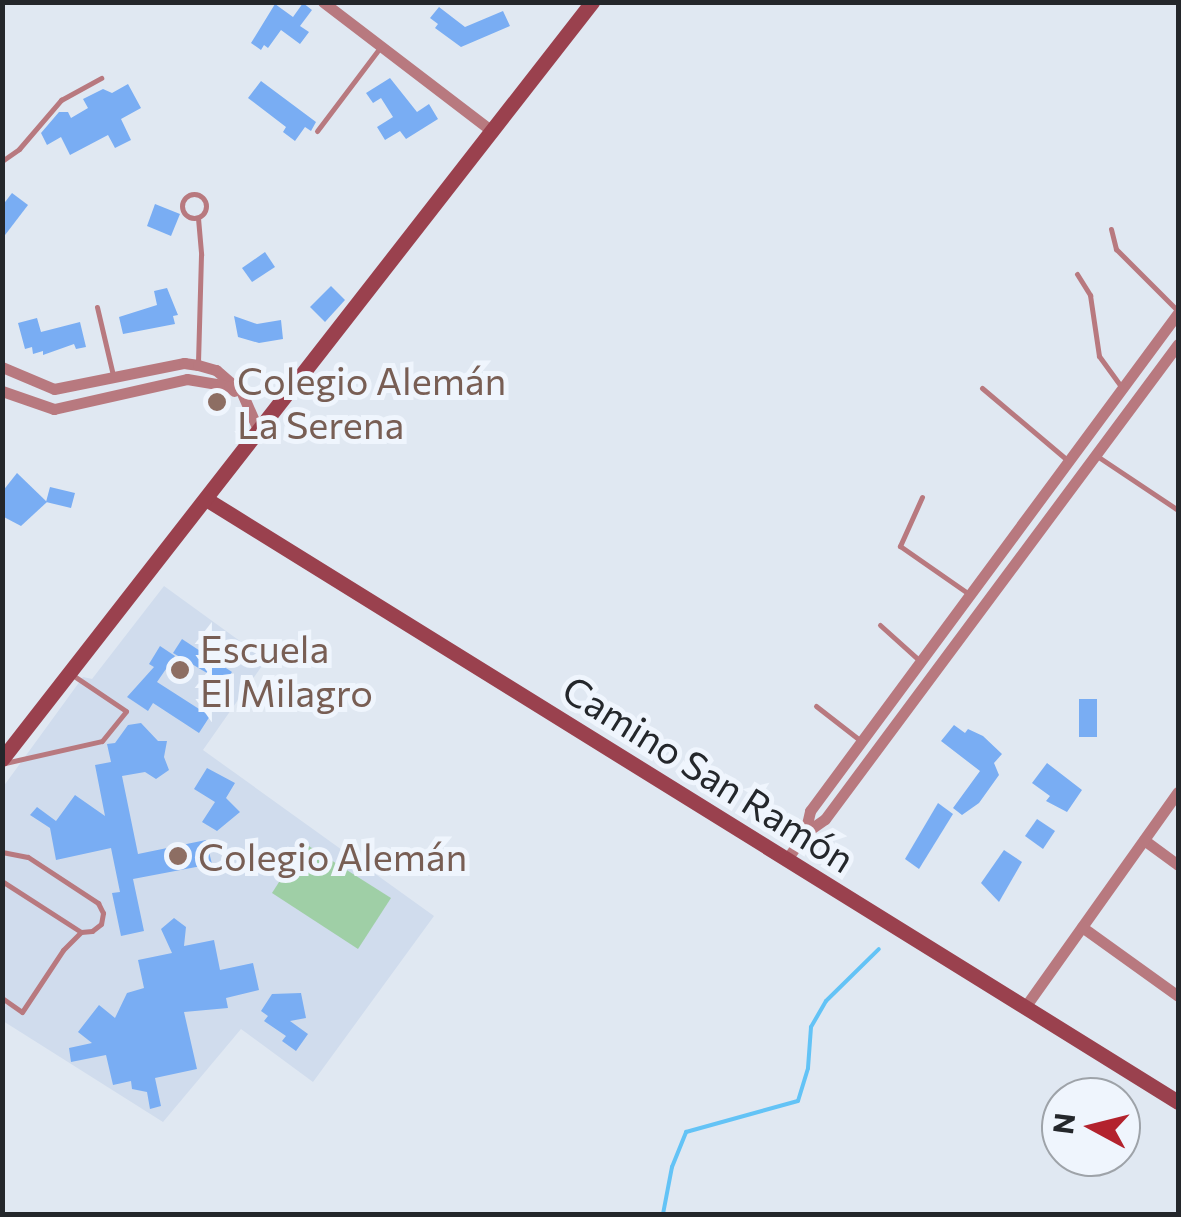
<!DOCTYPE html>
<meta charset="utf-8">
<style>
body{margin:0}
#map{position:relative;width:1181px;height:1217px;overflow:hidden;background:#e0e8f2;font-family:Commissioner,sans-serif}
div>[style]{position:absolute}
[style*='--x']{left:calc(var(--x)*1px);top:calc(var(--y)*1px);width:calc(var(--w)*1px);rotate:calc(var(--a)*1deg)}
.built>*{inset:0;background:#d0dced}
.green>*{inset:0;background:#9fcfa6}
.stream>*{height:4px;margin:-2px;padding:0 2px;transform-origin:2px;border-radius:2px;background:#63c3f6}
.building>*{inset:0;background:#79adf3}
.lane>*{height:5px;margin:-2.5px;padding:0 2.5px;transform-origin:2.5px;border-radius:2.5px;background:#b8797f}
.lane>.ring{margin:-2.5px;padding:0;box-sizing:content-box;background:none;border:5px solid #b8797f;border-radius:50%}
.street>*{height:11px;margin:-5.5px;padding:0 5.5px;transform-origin:5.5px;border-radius:5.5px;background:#b8797f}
.secondary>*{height:15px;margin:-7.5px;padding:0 7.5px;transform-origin:7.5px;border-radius:7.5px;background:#9a414e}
.dots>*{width:28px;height:28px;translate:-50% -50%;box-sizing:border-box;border:5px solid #eff5fd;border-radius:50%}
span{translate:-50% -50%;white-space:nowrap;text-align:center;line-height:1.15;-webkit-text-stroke:10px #eff5fd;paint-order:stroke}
.education-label{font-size:38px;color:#785e54}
.left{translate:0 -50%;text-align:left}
.street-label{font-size:38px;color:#24272b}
.frame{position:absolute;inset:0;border:5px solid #24272b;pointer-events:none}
.north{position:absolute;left:1041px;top:1077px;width:100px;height:100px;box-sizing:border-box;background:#eff5fd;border:2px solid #9ea3a9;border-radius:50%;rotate:277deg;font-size:28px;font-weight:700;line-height:40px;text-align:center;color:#24272b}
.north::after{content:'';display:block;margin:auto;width:35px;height:45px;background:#b3222d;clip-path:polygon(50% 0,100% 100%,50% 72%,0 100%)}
</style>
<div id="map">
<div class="built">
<div style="clip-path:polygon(164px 586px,266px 660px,203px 750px,434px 916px,313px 1082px,241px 1029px,163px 1122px,3px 1021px,3px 787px,83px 677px,92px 679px)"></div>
</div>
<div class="green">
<div style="clip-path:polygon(304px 843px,391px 898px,358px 949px,272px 893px)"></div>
</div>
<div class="stream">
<div style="--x:663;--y:1214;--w:48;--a:-79.2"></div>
<div style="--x:672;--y:1167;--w:38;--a:-68"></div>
<div style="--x:686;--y:1132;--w:116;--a:-15.5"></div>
<div style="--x:798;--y:1101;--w:34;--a:-73"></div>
<div style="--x:808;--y:1068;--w:41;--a:-85.8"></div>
<div style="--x:811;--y:1027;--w:30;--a:-60"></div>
<div style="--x:826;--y:1001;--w:74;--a:-44.5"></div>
</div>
<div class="building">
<div style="clip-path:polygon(303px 3px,312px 10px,300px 26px,309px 32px,300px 44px,281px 30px,268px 48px,264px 45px,261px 50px,251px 43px,275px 4px,293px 17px)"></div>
<div style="clip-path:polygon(439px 7px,465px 27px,503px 11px,510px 26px,461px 47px,435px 28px,438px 24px,430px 18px)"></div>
<div style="clip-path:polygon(390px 78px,417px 112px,429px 104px,438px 119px,406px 139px,400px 131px,385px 140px,377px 127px,393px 117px,381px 98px,373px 103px,366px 93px)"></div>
<div style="clip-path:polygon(261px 81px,316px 122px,311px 131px,305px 127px,295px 141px,283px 132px,286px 127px,248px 98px)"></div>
<div style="clip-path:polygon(128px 84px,141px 108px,121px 119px,131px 140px,115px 148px,108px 135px,70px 155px,61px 137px,47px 145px,41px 133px,59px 112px,68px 112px,71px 118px,88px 108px,83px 99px,103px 89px,112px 93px)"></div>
<div style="clip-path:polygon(12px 193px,28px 205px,2px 239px,2px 206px)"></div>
<div style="clip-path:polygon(155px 204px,180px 214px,171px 236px,147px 226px)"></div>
<div style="clip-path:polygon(265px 252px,275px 267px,252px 282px,242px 268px)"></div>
<div style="clip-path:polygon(331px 286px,345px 300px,325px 322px,310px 307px)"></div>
<div style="clip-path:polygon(167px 288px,178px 315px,173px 316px,175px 324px,123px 334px,119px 317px,157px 305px,154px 291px)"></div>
<div style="clip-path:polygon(234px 316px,257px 324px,281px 320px,283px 339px,259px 343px,238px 337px)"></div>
<div style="clip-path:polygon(37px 318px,41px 332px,80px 322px,86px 347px,76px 349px,74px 344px,43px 355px,43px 351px,33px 354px,32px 347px,25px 349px,18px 323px)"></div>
<div style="clip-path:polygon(17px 473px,47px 502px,21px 526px,2px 516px,2px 492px)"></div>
<div style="clip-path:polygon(50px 487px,75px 493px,71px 508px,46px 502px)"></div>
<div style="clip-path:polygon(182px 639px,232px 672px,224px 683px,173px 653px)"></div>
<div style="clip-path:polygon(160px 646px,175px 656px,157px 682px,210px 716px,199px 733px,153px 703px,148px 711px,127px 697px,154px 667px,149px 664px)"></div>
<div style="clip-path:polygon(1079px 699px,1097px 699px,1097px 737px,1079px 737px)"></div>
<div style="clip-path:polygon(141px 723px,158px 741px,167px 741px,164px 757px,169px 770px,156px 779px,145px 772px,122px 776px,138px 854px,206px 840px,212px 864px,133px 879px,144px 931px,121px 936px,112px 893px,120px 892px,111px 848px,56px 860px,50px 828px,30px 815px,37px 807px,56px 821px,75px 795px,105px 816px,95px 765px,111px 762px,107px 744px,115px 743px,128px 725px)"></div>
<div style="clip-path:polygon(954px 725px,965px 733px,968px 729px,983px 736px,1002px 754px,994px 763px,999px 775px,979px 803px,962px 815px,953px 808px,980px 771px,941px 741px)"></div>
<div style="clip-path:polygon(1047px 763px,1082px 790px,1067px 812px,1046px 801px,1050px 796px,1032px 783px)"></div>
<div style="clip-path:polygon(207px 768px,235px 783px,226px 798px,240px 812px,217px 831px,202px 822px,215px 802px,194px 789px)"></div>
<div style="clip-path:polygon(938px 803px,953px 814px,919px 869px,905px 859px)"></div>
<div style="clip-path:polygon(1037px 819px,1055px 831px,1043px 849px,1025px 836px)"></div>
<div style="clip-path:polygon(1004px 850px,1022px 862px,999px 902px,981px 883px)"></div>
<div style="clip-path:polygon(174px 918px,186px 927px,184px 946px,214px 940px,220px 970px,253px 963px,259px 990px,226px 998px,228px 1008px,184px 1012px,197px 1069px,155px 1078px,161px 1106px,150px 1109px,147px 1092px,132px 1089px,131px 1081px,113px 1085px,106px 1055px,71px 1062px,69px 1048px,92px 1043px,78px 1032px,99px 1005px,115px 1018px,127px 993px,144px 988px,138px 960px,172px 953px,161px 929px)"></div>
<div style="clip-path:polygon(301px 993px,306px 1018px,290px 1021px,308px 1034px,296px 1051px,282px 1041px,286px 1036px,264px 1021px,268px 1016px,261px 1011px,272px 994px)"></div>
</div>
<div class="lane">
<div style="--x:317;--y:131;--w:103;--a:-52.9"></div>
<div style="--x:2;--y:161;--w:21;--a:-35"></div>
<div style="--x:19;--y:149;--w:65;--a:-49.4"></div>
<div style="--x:61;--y:100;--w:46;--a:-28.8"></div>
<div class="ring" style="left:182px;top:194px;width:19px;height:19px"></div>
<div style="--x:198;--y:218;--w:37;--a:85"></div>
<div style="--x:201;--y:255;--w:107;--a:91.6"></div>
<div style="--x:1111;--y:229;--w:21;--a:76"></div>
<div style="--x:1116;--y:249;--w:88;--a:45"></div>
<div style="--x:1077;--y:274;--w:25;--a:58"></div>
<div style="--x:1090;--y:295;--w:62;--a:81.6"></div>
<div style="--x:1099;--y:356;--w:37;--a:54"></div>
<div style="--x:97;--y:307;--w:70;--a:76.8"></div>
<div style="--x:982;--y:388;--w:110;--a:40.2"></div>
<div style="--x:1097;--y:456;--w:97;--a:33.7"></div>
<div style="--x:922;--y:497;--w:54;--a:114.2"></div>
<div style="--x:900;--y:546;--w:84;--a:34.8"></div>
<div style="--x:880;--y:625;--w:54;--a:42"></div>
<div style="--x:816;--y:706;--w:57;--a:37.9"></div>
<div style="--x:5;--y:763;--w:99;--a:-12.8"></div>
<div style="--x:102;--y:741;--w:38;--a:-51"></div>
<div style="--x:126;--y:711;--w:66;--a:-146.1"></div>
<div style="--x:2;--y:852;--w:26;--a:11"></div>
<div style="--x:28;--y:857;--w:84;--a:33.3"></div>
<div style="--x:98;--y:903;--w:11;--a:63"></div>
<div style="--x:103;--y:913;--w:11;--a:100"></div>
<div style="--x:101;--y:924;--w:11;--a:142"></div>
<div style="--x:92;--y:931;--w:11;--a:175"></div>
<div style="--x:81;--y:932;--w:94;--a:-147.2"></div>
<div style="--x:2;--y:998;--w:24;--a:35"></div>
<div style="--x:22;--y:1012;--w:74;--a:-56.5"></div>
<div style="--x:63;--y:950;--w:24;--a:-45"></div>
</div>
<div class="street">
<div style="--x:323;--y:2;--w:214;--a:37.4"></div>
<div style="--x:2;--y:367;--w:56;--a:22.9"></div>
<div style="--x:54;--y:389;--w:133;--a:-11.3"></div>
<div style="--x:184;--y:363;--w:14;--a:8"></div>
<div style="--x:198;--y:365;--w:19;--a:16"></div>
<div style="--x:216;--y:370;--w:35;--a:41"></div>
<div style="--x:242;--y:393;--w:43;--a:66.4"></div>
<div style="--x:2;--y:391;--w:55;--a:19.1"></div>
<div style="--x:54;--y:409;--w:136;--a:-12.7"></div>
<div style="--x:187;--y:379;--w:43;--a:9.5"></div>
<div style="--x:229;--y:386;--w:7;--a:45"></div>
<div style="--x:805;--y:833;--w:23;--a:-77"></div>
<div style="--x:810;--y:811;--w:619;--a:-53.54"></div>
<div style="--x:1144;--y:840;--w:42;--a:36.3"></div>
<div style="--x:787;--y:859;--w:32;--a:-55"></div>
<div style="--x:805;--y:833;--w:24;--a:-35"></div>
<div style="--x:825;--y:819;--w:592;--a:-53.38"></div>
<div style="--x:1082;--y:927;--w:118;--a:35.7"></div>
<div style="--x:1025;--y:1007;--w:264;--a:-54.6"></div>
</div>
<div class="secondary">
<div style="--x:206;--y:499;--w:1144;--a:31.81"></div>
<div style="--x:2;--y:759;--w:960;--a:-52.07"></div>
</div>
<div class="dots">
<div style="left:217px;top:402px;background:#8d6e63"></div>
<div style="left:180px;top:670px;background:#8d6e63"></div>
<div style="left:178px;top:856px;background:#8d6e63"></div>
</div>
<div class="education-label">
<span class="left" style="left:237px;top:402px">Colegio Alemán<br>La Serena</span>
<span class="left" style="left:200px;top:670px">Escuela<br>El Milagro</span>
<span class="left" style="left:198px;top:856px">Colegio Alemán</span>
</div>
<div class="street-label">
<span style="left:709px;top:773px;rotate:32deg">Camino San Ramón</span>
</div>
<div class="frame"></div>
<div class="north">N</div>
</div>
